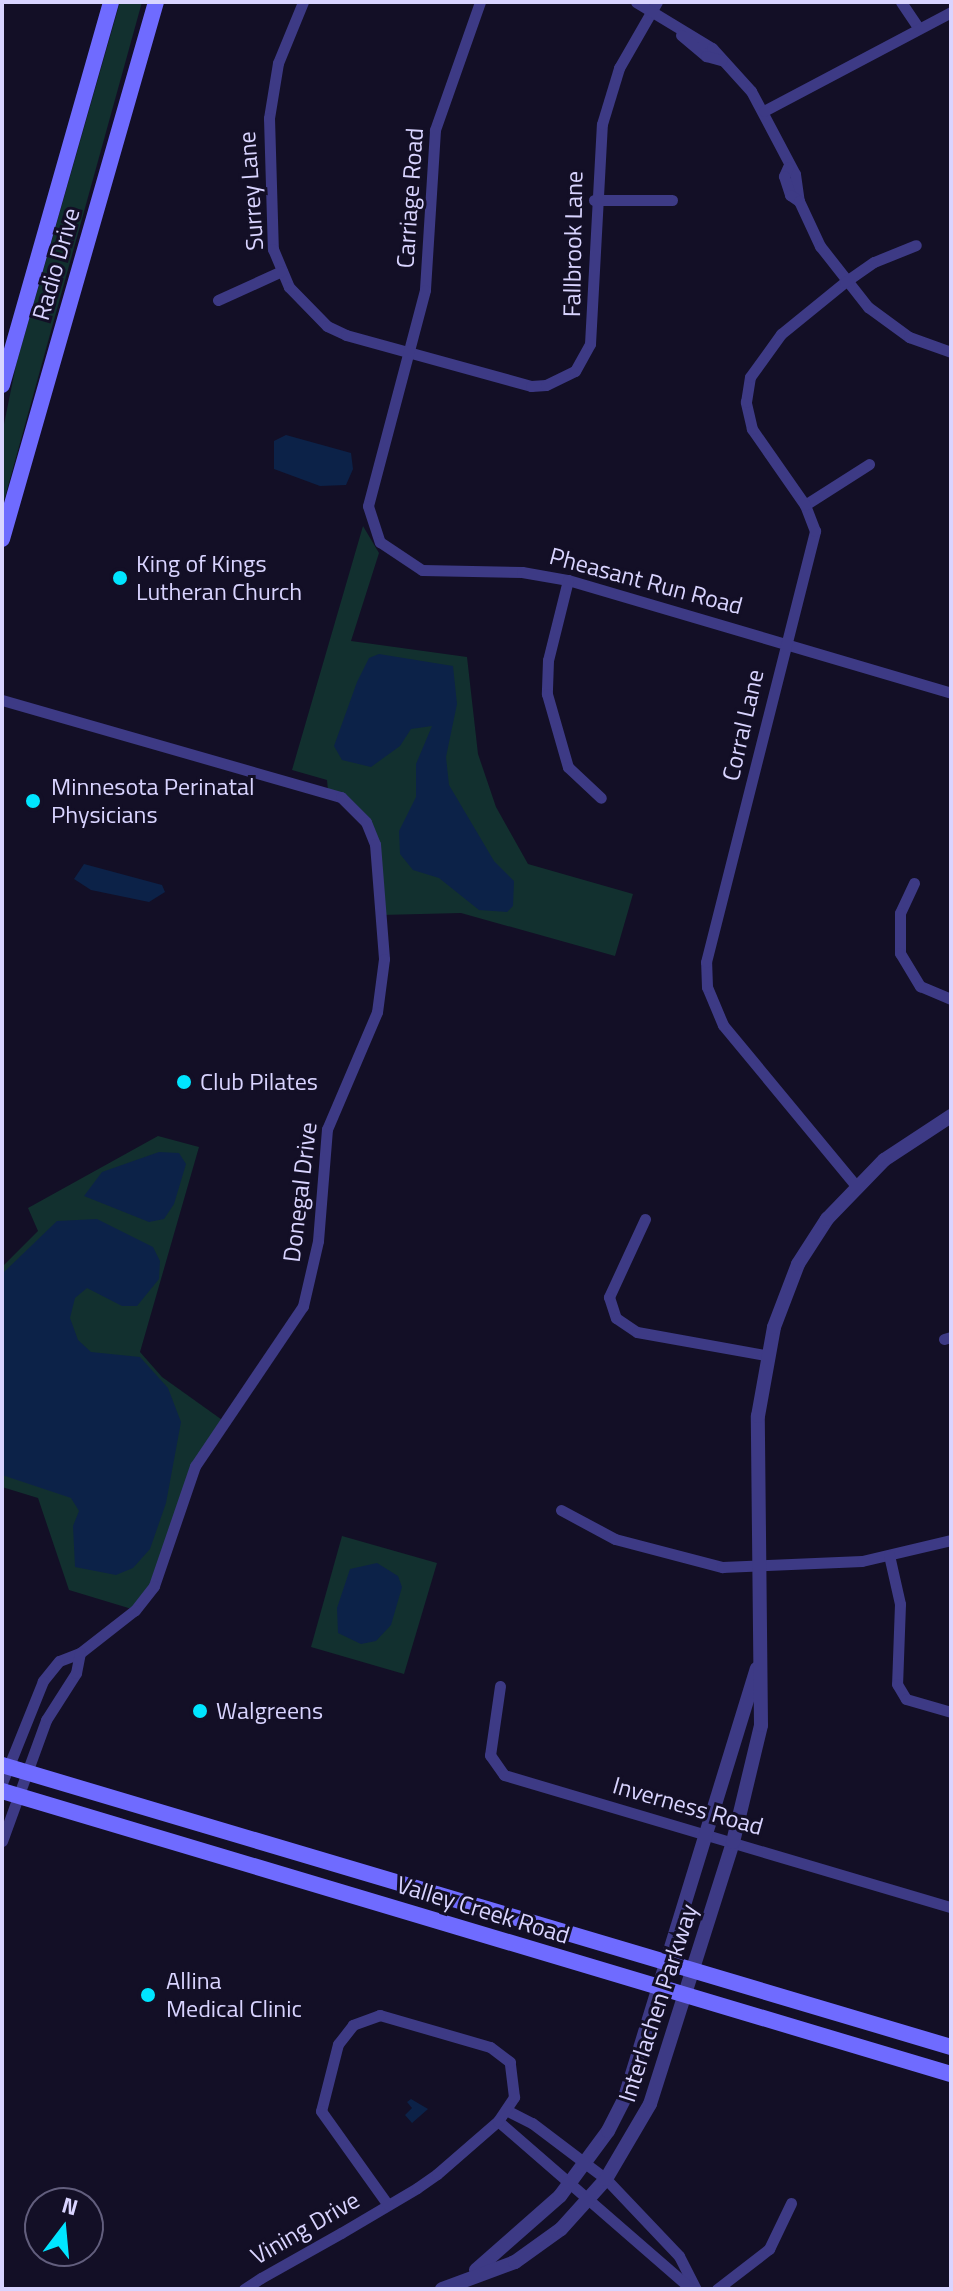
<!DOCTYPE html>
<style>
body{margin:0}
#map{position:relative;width:953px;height:2291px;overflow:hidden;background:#130f26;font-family:"Titillium Web",sans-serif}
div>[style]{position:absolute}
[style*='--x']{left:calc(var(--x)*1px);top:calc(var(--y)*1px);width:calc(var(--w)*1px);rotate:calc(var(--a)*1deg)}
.green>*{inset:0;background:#12302f}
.water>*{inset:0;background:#0c2248}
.minor>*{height:11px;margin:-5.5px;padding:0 5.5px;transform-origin:5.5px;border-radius:5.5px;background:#3d3a85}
.tertiary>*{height:14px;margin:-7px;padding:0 7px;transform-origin:7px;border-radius:7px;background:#3d3a85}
.secondary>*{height:16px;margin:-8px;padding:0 8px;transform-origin:8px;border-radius:8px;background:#6f6bff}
.dots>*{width:22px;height:22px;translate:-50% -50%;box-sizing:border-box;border:4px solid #130f26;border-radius:50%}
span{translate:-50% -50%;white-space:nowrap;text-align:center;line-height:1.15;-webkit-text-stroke:6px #130f26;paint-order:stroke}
.street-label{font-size:24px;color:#d9d4ff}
.poi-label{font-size:24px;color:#d9d4ff}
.left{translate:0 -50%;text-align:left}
.frame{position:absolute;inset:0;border:4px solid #d9d4ff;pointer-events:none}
.north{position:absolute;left:24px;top:2187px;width:80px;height:80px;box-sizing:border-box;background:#130f26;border:2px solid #625e7d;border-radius:50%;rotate:16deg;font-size:22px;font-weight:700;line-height:32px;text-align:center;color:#d9d4ff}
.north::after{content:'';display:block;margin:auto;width:28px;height:36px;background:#00e5ff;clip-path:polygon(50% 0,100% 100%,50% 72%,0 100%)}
</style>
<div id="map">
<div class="green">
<div style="clip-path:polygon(120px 2px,142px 2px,2px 508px,2px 434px,16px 365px)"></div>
<div style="clip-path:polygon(363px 526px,379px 553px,351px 641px,467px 657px,478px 754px,496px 807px,528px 864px,633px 894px,615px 956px,461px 913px,381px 915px,372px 832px,328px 791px,327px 780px,292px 770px)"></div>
<div style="clip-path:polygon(158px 1136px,199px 1147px,140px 1352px,162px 1377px,225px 1422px,209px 1444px,170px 1551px,135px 1610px,69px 1590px,38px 1498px,2px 1487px,2px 1267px,38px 1231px,28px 1208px)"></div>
<div style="clip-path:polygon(342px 1536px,437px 1563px,404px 1674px,311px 1647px)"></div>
</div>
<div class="water">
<div style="clip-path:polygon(286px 435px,351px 453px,353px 469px,346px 485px,320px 486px,274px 469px,274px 441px)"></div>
<div style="clip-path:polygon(379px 654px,453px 666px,457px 704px,446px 757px,449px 785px,494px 861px,514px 881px,513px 906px,507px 912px,479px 910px,439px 878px,413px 870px,400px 854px,399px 831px,416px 797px,416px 764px,432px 726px,411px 729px,400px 746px,371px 767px,342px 760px,334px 746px,357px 682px,369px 658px)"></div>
<div style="clip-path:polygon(84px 864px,162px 885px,165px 892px,149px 902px,91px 890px,74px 879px)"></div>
<div style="clip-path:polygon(159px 1152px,179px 1153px,186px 1164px,174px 1204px,164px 1219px,149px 1222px,84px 1196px,102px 1172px)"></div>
<div style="clip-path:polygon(97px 1219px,153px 1247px,160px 1261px,159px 1279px,137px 1306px,122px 1306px,87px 1288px,75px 1298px,70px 1318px,78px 1340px,91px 1352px,140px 1357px,168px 1388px,181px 1422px,166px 1503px,150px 1549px,133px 1568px,116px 1575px,75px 1567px,73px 1526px,79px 1511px,71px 1498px,2px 1475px,2px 1274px,57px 1221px)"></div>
<div style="clip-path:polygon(377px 1563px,398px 1576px,402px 1587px,391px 1625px,376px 1641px,361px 1644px,338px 1633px,337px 1608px,350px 1569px)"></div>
<div style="clip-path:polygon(411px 2099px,428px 2109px,412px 2123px,405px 2115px,412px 2108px,407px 2102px)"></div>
</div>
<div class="minor">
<div style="--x:303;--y:2;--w:66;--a:112.3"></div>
<div style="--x:278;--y:63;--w:56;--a:99.3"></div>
<div style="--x:269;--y:118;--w:131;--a:88.3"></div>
<div style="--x:273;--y:249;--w:41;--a:67.2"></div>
<div style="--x:289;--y:287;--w:54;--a:45.7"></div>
<div style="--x:327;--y:326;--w:21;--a:25"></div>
<div style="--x:346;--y:335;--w:192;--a:15.4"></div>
<div style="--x:531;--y:386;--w:15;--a:-4"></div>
<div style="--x:546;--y:385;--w:32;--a:-26"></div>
<div style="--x:575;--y:371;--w:31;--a:-61"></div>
<div style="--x:590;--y:344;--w:220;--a:-86.9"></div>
<div style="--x:602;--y:124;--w:59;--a:-73.1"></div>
<div style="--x:619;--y:68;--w:76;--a:-60.1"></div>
<div style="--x:480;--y:2;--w:136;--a:109.4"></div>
<div style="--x:435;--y:130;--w:160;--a:93.6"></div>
<div style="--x:425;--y:290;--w:223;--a:104.8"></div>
<div style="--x:368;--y:506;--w:38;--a:72"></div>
<div style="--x:380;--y:542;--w:50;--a:33.7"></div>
<div style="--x:422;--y:570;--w:100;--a:1.1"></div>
<div style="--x:522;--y:572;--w:47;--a:9.9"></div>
<div style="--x:568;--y:580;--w:399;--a:16.4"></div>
<div style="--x:636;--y:2;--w:89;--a:31.2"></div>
<div style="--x:712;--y:48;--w:58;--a:47.8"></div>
<div style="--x:751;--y:91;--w:94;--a:62.1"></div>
<div style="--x:795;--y:174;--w:27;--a:82"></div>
<div style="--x:901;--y:2;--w:30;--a:56"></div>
<div style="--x:681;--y:35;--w:33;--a:40"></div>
<div style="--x:706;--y:56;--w:16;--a:15"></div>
<div style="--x:764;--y:111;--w:212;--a:-27.9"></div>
<div style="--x:788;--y:167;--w:10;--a:114"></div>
<div style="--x:784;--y:176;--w:20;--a:72"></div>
<div style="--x:790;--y:195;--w:11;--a:34"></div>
<div style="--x:799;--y:201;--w:50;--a:65"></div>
<div style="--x:820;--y:246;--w:78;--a:51.8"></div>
<div style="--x:868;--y:307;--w:51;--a:36.2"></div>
<div style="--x:909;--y:337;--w:45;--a:19.7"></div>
<div style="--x:594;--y:200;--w:78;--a:0"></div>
<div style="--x:218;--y:300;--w:70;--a:-24.4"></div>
<div style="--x:805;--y:505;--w:76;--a:-32.6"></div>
<div style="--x:568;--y:580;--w:82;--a:104"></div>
<div style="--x:548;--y:660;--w:34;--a:92"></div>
<div style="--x:547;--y:694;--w:76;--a:74"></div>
<div style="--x:568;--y:767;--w:45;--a:43.2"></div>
<div style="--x:2;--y:700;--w:353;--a:16"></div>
<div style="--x:341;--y:797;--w:35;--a:45"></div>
<div style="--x:366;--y:822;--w:24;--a:68"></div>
<div style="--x:375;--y:844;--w:115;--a:85.5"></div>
<div style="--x:384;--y:959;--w:53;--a:97.5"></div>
<div style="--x:377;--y:1012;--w:127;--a:113.1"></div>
<div style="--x:327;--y:1129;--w:112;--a:94.6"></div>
<div style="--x:318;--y:1241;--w:67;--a:103"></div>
<div style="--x:303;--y:1306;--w:193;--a:124"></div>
<div style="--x:195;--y:1466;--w:127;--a:108.9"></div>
<div style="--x:154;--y:1586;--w:31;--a:128"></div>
<div style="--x:135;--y:1610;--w:70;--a:142"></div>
<div style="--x:80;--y:1653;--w:22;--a:159"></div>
<div style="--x:59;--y:1661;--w:26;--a:129"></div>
<div style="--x:43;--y:1681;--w:110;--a:111.9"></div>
<div style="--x:914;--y:883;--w:33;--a:115"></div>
<div style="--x:900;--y:913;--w:40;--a:90"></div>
<div style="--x:900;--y:953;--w:39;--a:59"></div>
<div style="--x:920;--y:986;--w:34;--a:23"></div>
<div style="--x:857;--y:1187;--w:210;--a:-129.6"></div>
<div style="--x:723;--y:1025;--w:41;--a:-112.8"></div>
<div style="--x:707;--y:987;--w:25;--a:-92"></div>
<div style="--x:706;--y:962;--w:445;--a:-75.8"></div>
<div style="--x:815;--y:531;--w:28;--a:-111"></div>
<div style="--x:805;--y:505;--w:93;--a:-124.9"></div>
<div style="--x:752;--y:429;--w:28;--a:-103"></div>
<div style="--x:746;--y:402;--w:25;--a:-81"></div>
<div style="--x:750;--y:377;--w:53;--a:-54.2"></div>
<div style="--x:781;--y:334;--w:82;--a:-39.1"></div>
<div style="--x:845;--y:282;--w:35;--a:-35"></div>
<div style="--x:874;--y:262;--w:45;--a:-22"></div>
<div style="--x:645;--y:1219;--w:86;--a:114.8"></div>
<div style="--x:609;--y:1297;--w:22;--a:72"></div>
<div style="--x:616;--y:1318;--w:25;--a:34"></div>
<div style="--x:637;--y:1332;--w:130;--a:10.2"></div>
<div style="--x:944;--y:1339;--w:7;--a:-16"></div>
<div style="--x:561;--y:1510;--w:61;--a:28.2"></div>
<div style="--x:615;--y:1539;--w:111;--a:14.7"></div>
<div style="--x:722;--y:1567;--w:140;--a:-2.5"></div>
<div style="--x:862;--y:1561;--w:91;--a:-13.3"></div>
<div style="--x:889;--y:1555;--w:50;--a:77.3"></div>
<div style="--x:900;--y:1604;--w:80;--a:92.1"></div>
<div style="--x:897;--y:1684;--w:17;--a:59"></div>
<div style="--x:906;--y:1699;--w:47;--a:16.1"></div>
<div style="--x:500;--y:1686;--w:70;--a:98.2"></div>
<div style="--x:490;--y:1755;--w:24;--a:55"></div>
<div style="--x:504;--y:1775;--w:466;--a:16.5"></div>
<div style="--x:2;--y:1841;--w:129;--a:-70"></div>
<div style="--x:46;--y:1720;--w:56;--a:-57.4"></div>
<div style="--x:76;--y:1673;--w:20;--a:-79"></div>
<div style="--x:506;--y:2110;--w:29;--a:27"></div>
<div style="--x:532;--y:2123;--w:93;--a:37.1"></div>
<div style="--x:606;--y:2179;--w:106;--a:46.5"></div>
<div style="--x:679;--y:2256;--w:37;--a:63"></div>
<div style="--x:498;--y:2121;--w:256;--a:41"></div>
<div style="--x:244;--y:2289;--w:20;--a:-33"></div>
<div style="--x:261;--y:2278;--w:92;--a:-29.4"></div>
<div style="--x:341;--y:2233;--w:88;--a:-30.6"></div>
<div style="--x:417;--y:2188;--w:24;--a:-35"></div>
<div style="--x:437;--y:2174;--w:81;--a:-41"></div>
<div style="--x:498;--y:2121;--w:29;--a:-56"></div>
<div style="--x:514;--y:2097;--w:35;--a:-97"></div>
<div style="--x:510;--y:2062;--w:25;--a:-143"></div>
<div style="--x:490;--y:2047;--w:115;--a:-163.8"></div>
<div style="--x:380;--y:2015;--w:29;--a:160"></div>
<div style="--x:353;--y:2025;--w:24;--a:128"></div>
<div style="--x:338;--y:2044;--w:69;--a:104.2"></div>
<div style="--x:321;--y:2111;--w:115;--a:54.5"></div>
<div style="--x:717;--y:2289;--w:66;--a:-37.6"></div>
<div style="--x:769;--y:2249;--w:51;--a:-64.4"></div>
</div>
<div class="tertiary">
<div style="--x:476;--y:2270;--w:112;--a:-41.4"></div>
<div style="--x:560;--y:2196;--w:81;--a:-53.6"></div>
<div style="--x:608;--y:2131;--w:38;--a:-63"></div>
<div style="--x:625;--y:2097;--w:448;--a:-72.9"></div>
<div style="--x:442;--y:2289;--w:78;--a:-20.3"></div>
<div style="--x:515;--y:2262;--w:57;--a:-35.7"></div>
<div style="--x:561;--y:2229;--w:67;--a:-48"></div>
<div style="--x:606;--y:2179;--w:87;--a:-59.6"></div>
<div style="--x:650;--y:2104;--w:275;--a:-72.4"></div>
<div style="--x:733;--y:1842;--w:120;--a:-76.5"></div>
<div style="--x:761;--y:1725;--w:309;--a:-90.6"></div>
<div style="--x:758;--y:1416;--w:90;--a:-79.8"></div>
<div style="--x:774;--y:1327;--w:67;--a:-69.1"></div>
<div style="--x:798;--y:1264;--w:54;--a:-57.2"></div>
<div style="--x:827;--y:1219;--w:82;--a:-46"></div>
<div style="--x:884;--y:1160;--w:80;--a:-33.3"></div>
</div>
<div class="secondary">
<div style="--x:2;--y:385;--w:398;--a:-74.1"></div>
<div style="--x:2;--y:539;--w:559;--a:-74"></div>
<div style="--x:2;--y:1765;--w:990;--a:16.55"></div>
<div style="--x:2;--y:1791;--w:990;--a:16.61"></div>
</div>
<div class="dots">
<div style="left:120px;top:578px;background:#00e5ff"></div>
<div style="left:33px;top:801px;background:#00e5ff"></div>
<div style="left:184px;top:1082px;background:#00e5ff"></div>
<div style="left:200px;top:1711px;background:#00e5ff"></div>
<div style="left:148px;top:1995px;background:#00e5ff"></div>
</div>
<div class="street-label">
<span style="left:251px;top:191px;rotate:-94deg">Surrey Lane</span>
<span style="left:410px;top:198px;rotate:-86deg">Carriage Road</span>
<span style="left:573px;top:244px;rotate:-89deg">Fallbrook Lane</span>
<span style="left:56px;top:264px;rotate:-74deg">Radio Drive</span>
<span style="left:646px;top:581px;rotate:15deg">Pheasant Run Road</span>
<span style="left:743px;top:725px;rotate:-77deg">Corral Lane</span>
<span style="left:300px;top:1192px;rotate:-83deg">Donegal Drive</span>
<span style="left:688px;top:1806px;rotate:16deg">Inverness Road</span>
<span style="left:483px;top:1910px;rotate:17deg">Valley Creek Road</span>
<span style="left:658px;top:2003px;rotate:-72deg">Interlachen Parkway</span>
<span style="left:305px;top:2228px;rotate:-30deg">Vining Drive</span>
</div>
<div class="poi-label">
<span class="left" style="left:136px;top:578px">King of Kings<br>Lutheran Church</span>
<span class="left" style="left:51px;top:801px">Minnesota Perinatal<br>Physicians</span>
<span class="left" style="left:200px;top:1082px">Club Pilates</span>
<span class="left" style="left:216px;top:1711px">Walgreens</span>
<span class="left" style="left:166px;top:1995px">Allina<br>Medical Clinic</span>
</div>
<div class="frame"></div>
<div class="north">N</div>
</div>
